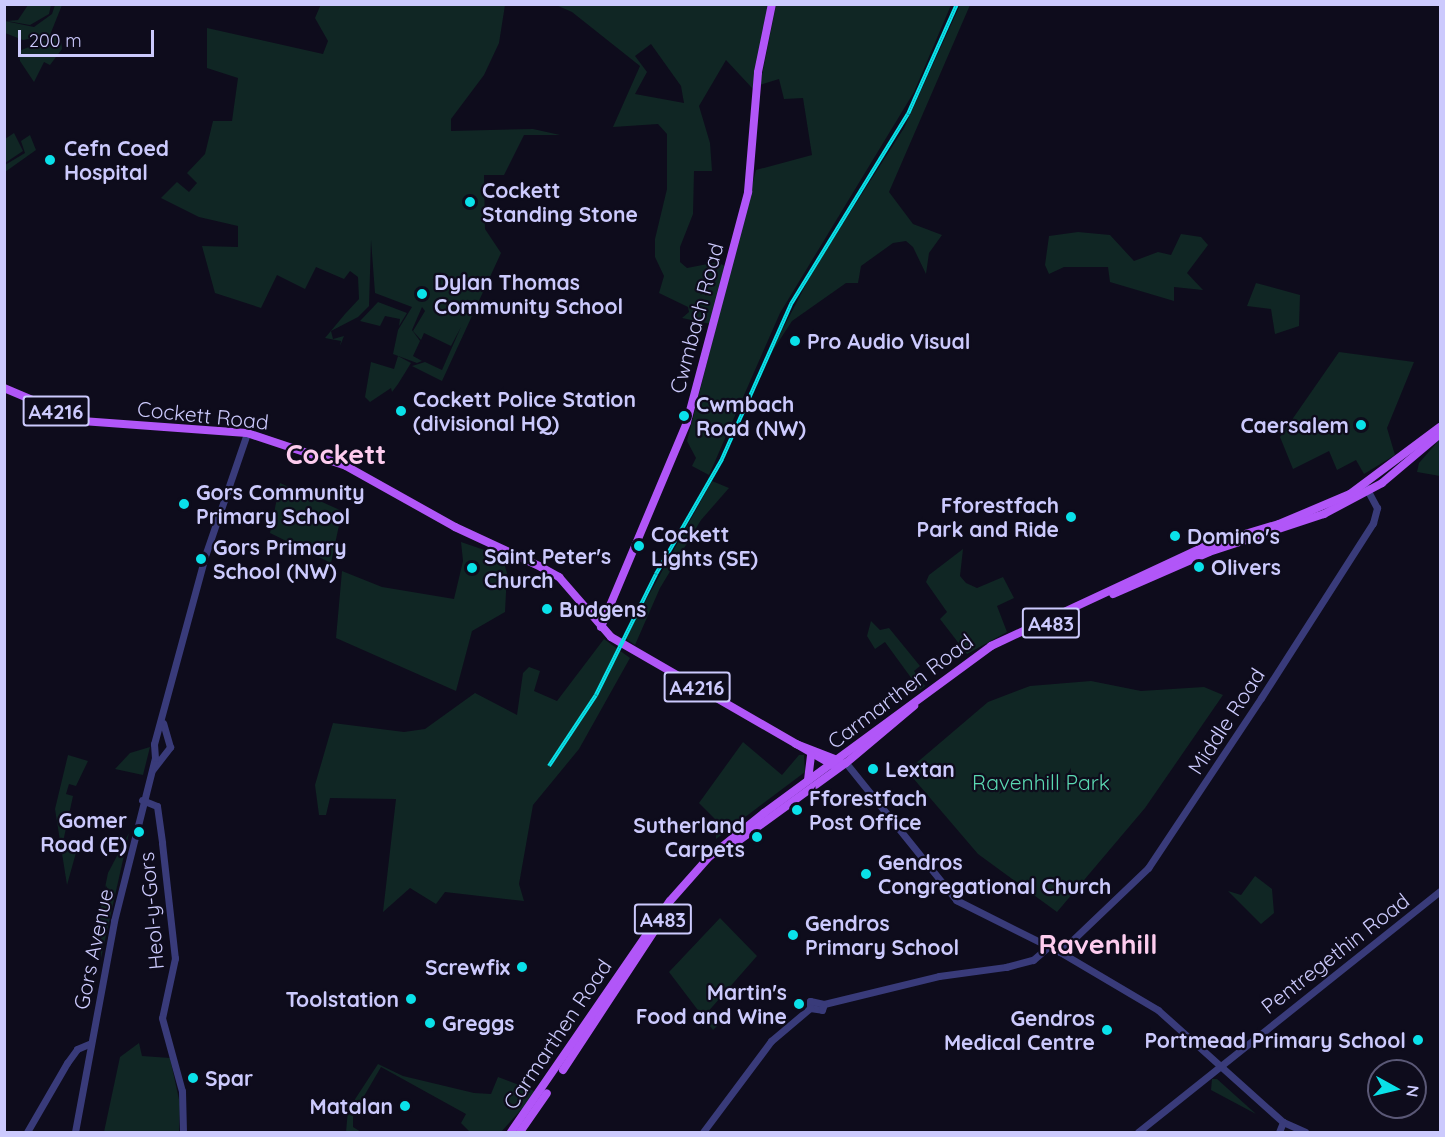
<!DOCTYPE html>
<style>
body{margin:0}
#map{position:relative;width:1445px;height:1137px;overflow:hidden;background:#0e0c1c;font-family:Quicksand,sans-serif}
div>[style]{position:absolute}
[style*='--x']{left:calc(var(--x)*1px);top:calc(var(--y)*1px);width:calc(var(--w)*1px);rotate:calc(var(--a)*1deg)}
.green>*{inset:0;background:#102624}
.minor>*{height:7px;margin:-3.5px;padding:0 3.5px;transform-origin:3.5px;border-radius:3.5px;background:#393b7a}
.major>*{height:8px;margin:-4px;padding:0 4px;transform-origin:4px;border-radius:4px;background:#b156f8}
.rail>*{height:4px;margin-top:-2px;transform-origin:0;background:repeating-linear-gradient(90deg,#0e0c1c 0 4.5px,#0ae1e9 0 9px);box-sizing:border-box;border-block:2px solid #0ae1e9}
.dots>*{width:16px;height:16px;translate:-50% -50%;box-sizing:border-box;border:3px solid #0e0c1c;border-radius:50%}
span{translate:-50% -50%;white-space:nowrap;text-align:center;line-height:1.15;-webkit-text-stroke:4.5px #0e0c1c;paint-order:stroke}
.shield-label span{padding:2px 4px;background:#0e0c1c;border:2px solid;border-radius:4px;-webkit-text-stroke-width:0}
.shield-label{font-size:20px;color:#cccafd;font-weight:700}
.poi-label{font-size:21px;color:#cccafd;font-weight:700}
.left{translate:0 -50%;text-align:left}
.right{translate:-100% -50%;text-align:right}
.street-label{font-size:21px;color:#cccafd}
.park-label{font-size:21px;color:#5ad8b1}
.district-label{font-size:27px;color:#fdccee;font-weight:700}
.frame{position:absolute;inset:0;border:6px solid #cccafd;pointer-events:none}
.north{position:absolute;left:1367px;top:1059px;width:60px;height:60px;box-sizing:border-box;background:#0e0c1c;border:2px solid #5a5876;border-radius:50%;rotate:98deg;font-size:16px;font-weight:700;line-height:24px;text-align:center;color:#cccafd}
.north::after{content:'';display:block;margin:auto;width:21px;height:27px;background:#0ae1e9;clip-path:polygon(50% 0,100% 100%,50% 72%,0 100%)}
.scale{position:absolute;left:18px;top:30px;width:136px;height:27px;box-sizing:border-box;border:3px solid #cccafd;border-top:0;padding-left:8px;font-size:18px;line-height:21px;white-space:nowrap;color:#cccafd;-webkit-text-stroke:4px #0e0c1c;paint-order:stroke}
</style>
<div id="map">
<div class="green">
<div style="clip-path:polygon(321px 4px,505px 5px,499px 43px,484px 75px,451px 119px,451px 131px,533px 129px,560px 135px,524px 135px,504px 175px,484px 175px,485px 229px,501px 253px,442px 381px,412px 366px,425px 362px,442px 370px,461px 327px,451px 346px,424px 333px,421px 340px,413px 331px,425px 311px,422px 307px,412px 330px,420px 341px,413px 356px,422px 361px,417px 363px,393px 354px,398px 330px,412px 307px,375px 293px,371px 240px,369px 306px,358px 317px,331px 331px,333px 339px,344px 336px,340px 346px,341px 341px,325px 338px,345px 314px,359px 299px,358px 277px,350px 271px,344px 279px,316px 267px,305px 289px,277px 275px,261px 308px,215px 293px,202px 246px,238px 247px,238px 226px,199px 217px,161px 198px,177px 182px,189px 192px,197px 183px,187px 173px,205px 154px,213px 121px,232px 121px,238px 78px,207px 68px,207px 28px,323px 54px,328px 41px,315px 18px)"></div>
<div style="clip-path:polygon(28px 5px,51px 5px,49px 14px,30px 25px,7px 21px,18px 20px)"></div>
<div style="clip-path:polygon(55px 5px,62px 5px,50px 35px,23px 40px,5px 33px,5px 21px,34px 27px,52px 14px)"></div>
<div style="clip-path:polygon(evenodd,556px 5px,769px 5px,753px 89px,726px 60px,699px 106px,710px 143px,712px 171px,694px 171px,693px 214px,680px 247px,680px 262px,687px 268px,718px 262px,726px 267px,711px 324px,682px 318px,689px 312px,688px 307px,659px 293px,664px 276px,655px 257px,655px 239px,667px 189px,667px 134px,658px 124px,613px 127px,640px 66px,572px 12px,556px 5px,651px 44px,681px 86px,684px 103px,635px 94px,647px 72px,635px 56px,651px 44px)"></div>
<div style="clip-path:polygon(776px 5px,951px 5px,914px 92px,780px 313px,709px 475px,692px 466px,696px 458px,687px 441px,756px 170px,812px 155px,803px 98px,784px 99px,779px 79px,760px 85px)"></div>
<div style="clip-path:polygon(960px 5px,970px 5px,889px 192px,913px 224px,942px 235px,929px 253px,926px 274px,913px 247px,906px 241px,893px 243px,861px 266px,858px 283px,846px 283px,792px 321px,766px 361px,814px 269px,904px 128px)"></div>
<div style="clip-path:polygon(56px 36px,61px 39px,62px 49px,50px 65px,44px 62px,34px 82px,20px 61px,19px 51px)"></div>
<div style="clip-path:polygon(14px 133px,23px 151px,5px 163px,5px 139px)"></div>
<div style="clip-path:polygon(30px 135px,36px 150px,5px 172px,5px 165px,25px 153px,21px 141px)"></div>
<div style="clip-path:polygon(1078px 232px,1110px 235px,1134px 261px,1158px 252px,1171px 255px,1181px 234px,1201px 237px,1208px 245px,1187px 273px,1203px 290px,1174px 287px,1174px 301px,1110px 282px,1108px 267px,1064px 267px,1049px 274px,1045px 265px,1049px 236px)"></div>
<div style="clip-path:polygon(1256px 283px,1300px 295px,1299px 326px,1275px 334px,1271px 309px,1247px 306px)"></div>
<div style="clip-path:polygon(378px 302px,407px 313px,399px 326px,400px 319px,385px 316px,380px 326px,360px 321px)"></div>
<div style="clip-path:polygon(1339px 352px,1414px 362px,1387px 428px,1395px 455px,1364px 474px,1356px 460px,1337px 470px,1329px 451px,1293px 469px,1280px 437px)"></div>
<div style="clip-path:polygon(398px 356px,411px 363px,398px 384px,392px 392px,391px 388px,370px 402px,365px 397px,371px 362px,394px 369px)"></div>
<div style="clip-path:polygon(1440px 439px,1440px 476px,1417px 472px,1419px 463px)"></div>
<div style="clip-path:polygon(712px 481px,729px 488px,701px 520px,660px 588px,635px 645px,625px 638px)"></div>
<div style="clip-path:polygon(280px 483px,342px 511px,331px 563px,270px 533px)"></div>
<div style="clip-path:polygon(461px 542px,502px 556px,507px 573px,505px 612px,472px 631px,456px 691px,336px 638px,342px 571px,382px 587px,454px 599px,463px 561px)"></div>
<div style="clip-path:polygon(963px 549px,960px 576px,966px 583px,977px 588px,1003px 577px,1014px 598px,997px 606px,1007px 632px,967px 654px,940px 619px,947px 612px,926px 582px,929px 575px)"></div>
<div style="clip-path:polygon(871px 621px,880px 630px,889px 628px,920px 666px,914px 671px,925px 686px,920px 690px,885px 642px,875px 649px,867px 636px)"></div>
<div style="clip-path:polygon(604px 639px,630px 658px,579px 749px,533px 805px,519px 884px,524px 901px,445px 892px,436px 904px,410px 888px,383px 912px,396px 799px,330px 798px,326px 815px,319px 815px,315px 785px,333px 723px,404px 732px,425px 729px,475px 693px,517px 715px,523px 673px,529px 667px,540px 671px,534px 691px,557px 701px)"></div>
<div style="clip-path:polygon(1091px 681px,1141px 691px,1204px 687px,1223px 695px,1145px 808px,1057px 912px,978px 854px,907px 771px,988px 702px,1030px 686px)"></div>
<div style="clip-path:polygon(743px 742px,782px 775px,799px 755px,804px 755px,805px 772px,716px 839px,716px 820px,699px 803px)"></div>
<div style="clip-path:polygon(150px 747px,143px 775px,115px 769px,130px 753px)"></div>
<div style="clip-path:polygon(68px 755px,88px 761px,76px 786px,69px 784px,66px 794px,73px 796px,63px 842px,77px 849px,67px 885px,55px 809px)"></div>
<div style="clip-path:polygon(129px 833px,101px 958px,100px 912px,108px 873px)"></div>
<div style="clip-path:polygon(1255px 876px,1272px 889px,1274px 913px,1261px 924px,1228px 891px,1241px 895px)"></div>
<div style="clip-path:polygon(720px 918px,757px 956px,706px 1014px,717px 1026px,713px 1030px,669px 972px)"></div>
<div style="clip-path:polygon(139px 1043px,142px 1056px,170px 1058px,180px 1104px,179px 1132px,104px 1132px,120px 1057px)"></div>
<div style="clip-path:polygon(378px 1064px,403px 1076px,474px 1093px,491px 1094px,498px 1077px,537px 1092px,501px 1132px,470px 1132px,461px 1123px,466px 1114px,381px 1067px,353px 1115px,353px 1127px,361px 1132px,346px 1132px,348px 1110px)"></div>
<div style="clip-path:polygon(1212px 1079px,1217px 1079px,1256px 1114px,1211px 1090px)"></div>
</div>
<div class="minor">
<div style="--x:846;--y:763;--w:176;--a:51.2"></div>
<div style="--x:956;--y:900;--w:116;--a:26.6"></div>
<div style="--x:1060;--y:952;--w:114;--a:30.6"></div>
<div style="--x:1158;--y:1010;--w:168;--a:41.9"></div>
<div style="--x:1283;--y:1122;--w:24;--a:24"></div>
<div style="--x:153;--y:769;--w:28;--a:-52"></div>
<div style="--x:170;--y:747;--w:25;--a:-106"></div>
<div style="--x:142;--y:800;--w:16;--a:22"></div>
<div style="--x:157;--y:806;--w:37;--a:82"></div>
<div style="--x:162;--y:843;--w:116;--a:83.6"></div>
<div style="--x:175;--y:958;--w:61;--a:102.2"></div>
<div style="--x:162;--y:1018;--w:76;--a:74.7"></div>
<div style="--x:182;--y:1091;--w:41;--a:88.6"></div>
<div style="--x:1060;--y:952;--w:122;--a:-43.7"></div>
<div style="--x:1148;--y:868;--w:204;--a:-56.4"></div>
<div style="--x:1261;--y:698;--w:208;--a:-57.4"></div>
<div style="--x:1373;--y:523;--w:16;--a:-75"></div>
<div style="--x:1377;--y:508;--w:24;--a:-118"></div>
<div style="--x:824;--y:1004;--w:118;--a:-13.7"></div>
<div style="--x:939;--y:976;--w:68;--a:-7.7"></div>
<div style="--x:1006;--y:967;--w:28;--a:-15"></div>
<div style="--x:1033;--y:960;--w:20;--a:-41"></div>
<div style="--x:810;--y:1008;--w:7;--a:-90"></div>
<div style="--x:810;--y:1001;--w:14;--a:12"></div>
<div style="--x:810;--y:1008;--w:12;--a:9"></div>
<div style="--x:822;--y:1010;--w:6;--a:-72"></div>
<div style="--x:27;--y:1132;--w:80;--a:-59.9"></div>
<div style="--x:67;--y:1063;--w:17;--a:-54"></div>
<div style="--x:77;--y:1049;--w:15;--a:-23"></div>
<div style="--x:75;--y:1132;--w:215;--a:-79.5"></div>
<div style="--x:114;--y:921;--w:168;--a:-75.9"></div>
<div style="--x:155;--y:758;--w:14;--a:-94"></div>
<div style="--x:154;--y:744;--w:198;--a:-74.8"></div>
<div style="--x:206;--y:553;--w:127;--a:-71.1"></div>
<div style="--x:703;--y:1132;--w:114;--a:-53.2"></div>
<div style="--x:771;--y:1041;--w:51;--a:-40.2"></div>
<div style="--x:1138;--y:1132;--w:386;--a:-38.6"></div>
<div style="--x:1279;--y:1132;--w:11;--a:-68"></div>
</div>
<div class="major">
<div style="--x:4;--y:388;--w:85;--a:22.9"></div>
<div style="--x:82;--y:421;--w:165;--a:4.2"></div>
<div style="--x:247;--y:433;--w:104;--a:18.4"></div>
<div style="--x:346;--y:466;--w:125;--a:29.2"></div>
<div style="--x:455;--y:527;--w:95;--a:24.9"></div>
<div style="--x:541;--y:567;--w:21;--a:29"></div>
<div style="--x:559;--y:577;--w:79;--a:49.1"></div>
<div style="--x:611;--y:637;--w:258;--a:30"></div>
<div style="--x:1113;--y:594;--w:105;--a:-23.6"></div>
<div style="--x:1209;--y:552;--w:121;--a:-18.3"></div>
<div style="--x:1324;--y:514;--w:66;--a:-28.1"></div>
<div style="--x:1382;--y:483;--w:76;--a:-40.2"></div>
<div style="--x:601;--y:627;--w:222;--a:-67.2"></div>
<div style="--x:687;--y:422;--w:238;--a:-75.1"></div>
<div style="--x:748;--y:192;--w:120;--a:-85.2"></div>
<div style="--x:758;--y:72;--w:69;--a:-78.4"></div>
<div style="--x:796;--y:744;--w:47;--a:21.1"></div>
<div style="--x:808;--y:780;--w:25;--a:-83"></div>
<div style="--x:734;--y:844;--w:138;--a:-35.9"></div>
<div style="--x:846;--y:763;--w:89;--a:-40"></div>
<div style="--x:563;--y:1070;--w:182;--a:-56.7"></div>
<div style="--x:511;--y:1132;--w:280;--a:-55.5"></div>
<div style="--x:670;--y:901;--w:57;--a:-48.5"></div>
<div style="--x:708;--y:858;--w:72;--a:-38.8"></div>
<div style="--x:764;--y:813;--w:282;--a:-36.3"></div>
<div style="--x:991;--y:646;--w:236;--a:-25"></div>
<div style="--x:1205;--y:546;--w:77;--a:-16.6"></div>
<div style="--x:1279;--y:524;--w:77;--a:-22.9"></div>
<div style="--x:1350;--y:494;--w:112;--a:-36.7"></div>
<div style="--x:520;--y:1132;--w:47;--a:-55.3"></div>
</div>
<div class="rail">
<div style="--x:549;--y:766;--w:85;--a:-56.5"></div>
<div style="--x:596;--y:695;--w:135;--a:-63.6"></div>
<div style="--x:656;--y:574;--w:133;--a:-60.1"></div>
<div style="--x:722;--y:459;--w:170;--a:-66"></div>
<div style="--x:791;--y:304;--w:223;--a:-58.4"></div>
<div style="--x:908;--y:114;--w:120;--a:-66"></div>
</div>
<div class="dots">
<div style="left:50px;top:160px;background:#0ae1e9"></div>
<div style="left:470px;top:202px;background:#0ae1e9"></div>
<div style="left:422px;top:294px;background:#0ae1e9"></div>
<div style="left:795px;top:341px;background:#0ae1e9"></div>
<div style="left:401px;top:411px;background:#0ae1e9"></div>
<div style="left:684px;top:416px;background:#0ae1e9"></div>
<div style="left:1361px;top:425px;background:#0ae1e9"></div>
<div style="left:184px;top:504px;background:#0ae1e9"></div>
<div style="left:1071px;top:517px;background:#0ae1e9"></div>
<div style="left:1175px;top:536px;background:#0ae1e9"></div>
<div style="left:639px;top:546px;background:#0ae1e9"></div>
<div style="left:201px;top:559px;background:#0ae1e9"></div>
<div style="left:1199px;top:567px;background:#0ae1e9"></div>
<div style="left:472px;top:568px;background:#0ae1e9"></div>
<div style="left:547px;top:609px;background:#0ae1e9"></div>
<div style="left:873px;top:769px;background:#0ae1e9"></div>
<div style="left:797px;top:810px;background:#0ae1e9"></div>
<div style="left:139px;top:832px;background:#0ae1e9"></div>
<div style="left:757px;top:837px;background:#0ae1e9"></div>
<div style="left:866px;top:874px;background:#0ae1e9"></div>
<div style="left:793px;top:935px;background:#0ae1e9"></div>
<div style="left:522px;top:967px;background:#0ae1e9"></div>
<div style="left:411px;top:999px;background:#0ae1e9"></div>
<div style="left:799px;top:1004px;background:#0ae1e9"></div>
<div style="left:430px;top:1023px;background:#0ae1e9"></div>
<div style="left:1107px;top:1030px;background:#0ae1e9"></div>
<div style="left:1418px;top:1040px;background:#0ae1e9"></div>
<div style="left:193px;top:1078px;background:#0ae1e9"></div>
<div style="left:405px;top:1106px;background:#0ae1e9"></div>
</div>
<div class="shield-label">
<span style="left:56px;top:411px">A4216</span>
<span style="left:1051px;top:623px">A483</span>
<span style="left:697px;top:687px">A4216</span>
<span style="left:663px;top:919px">A483</span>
</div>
<div class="poi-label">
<span class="left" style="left:64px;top:160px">Cefn Coed<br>Hospital</span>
<span class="left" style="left:482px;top:202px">Cockett<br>Standing Stone</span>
<span class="left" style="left:434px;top:294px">Dylan Thomas<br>Community School</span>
<span class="left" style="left:807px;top:341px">Pro Audio Visual</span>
<span class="left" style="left:413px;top:411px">Cockett Police Station<br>(divisional HQ)</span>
<span class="left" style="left:696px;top:416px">Cwmbach<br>Road (NW)</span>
<span class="right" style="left:1349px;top:425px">Caersalem</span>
<span class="left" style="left:196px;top:504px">Gors Community<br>Primary School</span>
<span class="right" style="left:1059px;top:517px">Fforestfach<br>Park and Ride</span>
<span class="left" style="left:651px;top:546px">Cockett<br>Lights (SE)</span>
<span class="left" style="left:1187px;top:536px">Domino's</span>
<span class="left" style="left:213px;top:559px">Gors Primary<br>School (NW)</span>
<span class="left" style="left:484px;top:568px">Saint Peter's<br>Church</span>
<span class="left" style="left:1211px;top:567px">Olivers</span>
<span class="left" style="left:559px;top:609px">Budgens</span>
<span class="left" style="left:885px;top:769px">Lextan</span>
<span class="left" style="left:809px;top:810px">Fforestfach<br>Post Office</span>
<span class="right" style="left:127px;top:832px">Gomer<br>Road (E)</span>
<span class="right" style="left:745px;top:837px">Sutherland<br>Carpets</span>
<span class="left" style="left:878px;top:874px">Gendros<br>Congregational Church</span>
<span class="left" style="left:805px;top:935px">Gendros<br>Primary School</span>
<span class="right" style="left:510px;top:967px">Screwfix</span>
<span class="right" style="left:787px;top:1004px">Martin's<br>Food and Wine</span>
<span class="right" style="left:399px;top:999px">Toolstation</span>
<span class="right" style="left:1095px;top:1030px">Gendros<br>Medical Centre</span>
<span class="left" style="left:442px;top:1023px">Greggs</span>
<span class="right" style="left:1406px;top:1040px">Portmead Primary School</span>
<span class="left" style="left:205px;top:1078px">Spar</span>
<span class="right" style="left:393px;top:1106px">Matalan</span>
</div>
<div class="street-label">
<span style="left:696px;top:318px;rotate:-75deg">Cwmbach Road</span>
<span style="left:203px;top:415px;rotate:6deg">Cockett Road</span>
<span style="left:900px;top:691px;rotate:-37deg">Carmarthen Road</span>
<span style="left:1226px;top:721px;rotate:-57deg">Middle Road</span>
<span style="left:151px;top:911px;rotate:-95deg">Heol-y-Gors</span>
<span style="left:93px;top:949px;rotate:-78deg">Gors Avenue</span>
<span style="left:1335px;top:953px;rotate:-38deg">Pentregethin Road</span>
<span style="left:557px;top:1034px;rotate:-56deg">Carmarthen Road</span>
</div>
<div class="park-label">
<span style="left:1041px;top:782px">Ravenhill Park</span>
</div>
<div class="district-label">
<span style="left:336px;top:455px">Cockett</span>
<span style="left:1098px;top:945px">Ravenhill</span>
</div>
<div class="frame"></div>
<div class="north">N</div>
<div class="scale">200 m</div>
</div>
